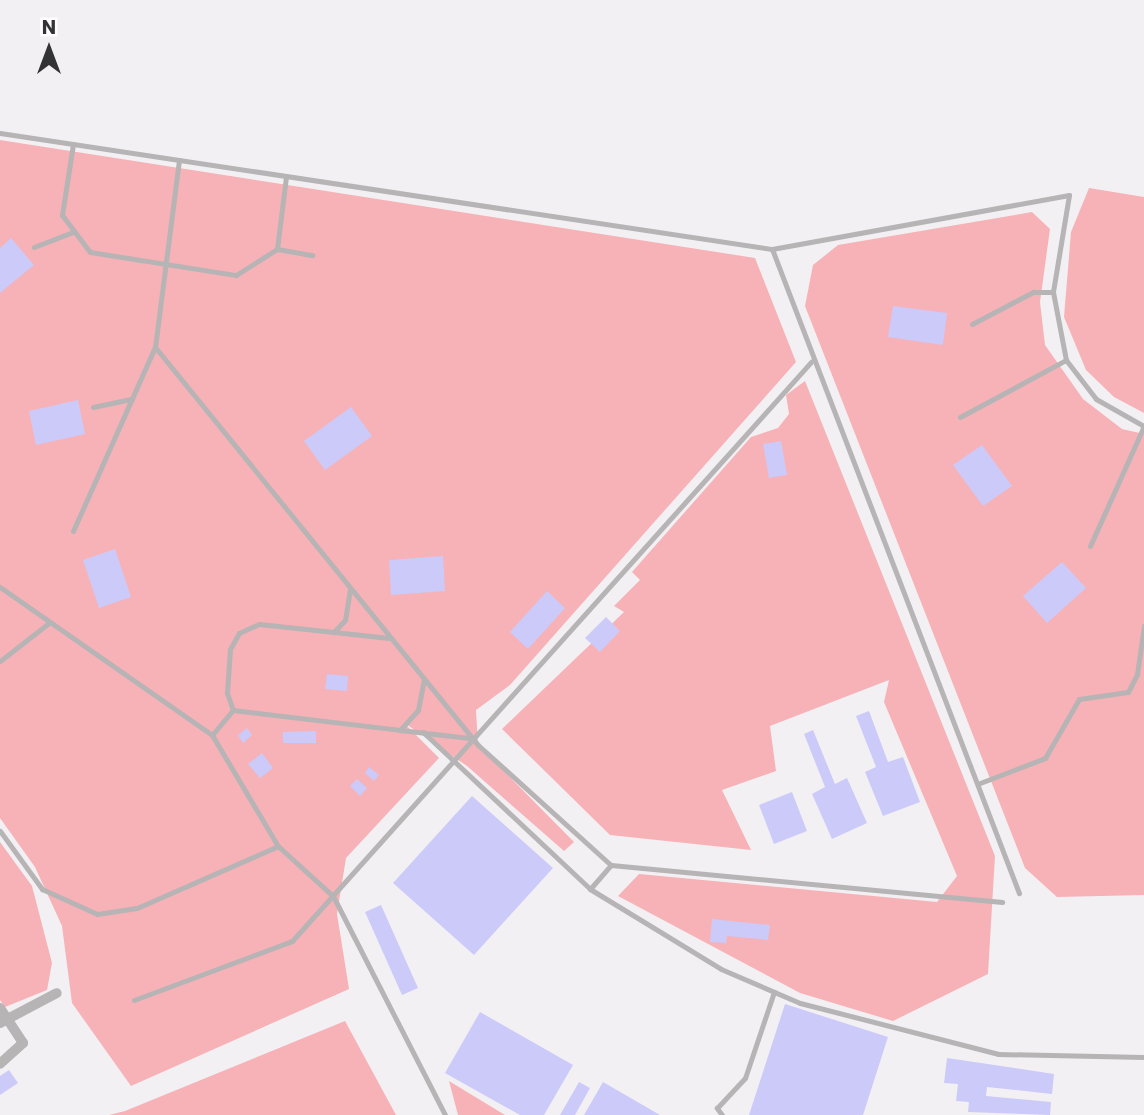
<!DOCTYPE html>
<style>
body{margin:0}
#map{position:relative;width:1144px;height:1115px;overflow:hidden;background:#f2f0f3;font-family:Poppins,sans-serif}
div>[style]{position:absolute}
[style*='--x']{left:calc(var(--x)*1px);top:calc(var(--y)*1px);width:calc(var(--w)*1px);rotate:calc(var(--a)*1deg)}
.green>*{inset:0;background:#f7b2b7}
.building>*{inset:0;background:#cccaf9}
.service>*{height:5px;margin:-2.5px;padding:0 2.5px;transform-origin:2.5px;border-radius:2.5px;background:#b6b4b5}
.minor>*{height:10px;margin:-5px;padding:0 5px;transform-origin:5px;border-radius:5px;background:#b6b4b5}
span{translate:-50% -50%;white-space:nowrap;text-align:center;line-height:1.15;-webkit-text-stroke:5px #fffdff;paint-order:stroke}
.north{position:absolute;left:14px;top:14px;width:70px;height:70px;-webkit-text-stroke:5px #fffdff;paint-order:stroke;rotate:0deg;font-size:19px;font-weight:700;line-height:28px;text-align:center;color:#333234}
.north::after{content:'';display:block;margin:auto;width:24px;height:32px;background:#333234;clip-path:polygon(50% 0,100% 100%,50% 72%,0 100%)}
</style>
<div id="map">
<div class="green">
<div style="clip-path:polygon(0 140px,755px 258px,796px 362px,510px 685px,476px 710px,478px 745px,574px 842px,564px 851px,467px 766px,403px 722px,439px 758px,346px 858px,337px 914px,349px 989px,131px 1086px,72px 1003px,62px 926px,35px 867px,0 818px)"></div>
<div style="clip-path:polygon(1089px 188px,1144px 197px,1144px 413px,1114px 397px,1086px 370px,1064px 317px,1071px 232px)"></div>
<div style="clip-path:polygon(1032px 212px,1050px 229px,1040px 302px,1045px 345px,1083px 399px,1122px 429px,1144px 434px,1144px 895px,1057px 897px,1025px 868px,805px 306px,813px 265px,838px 245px)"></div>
<div style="clip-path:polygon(805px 381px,995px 856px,988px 974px,893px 1021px,800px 993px,618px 896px,639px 874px,937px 902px,957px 876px,884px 702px,889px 680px,770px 726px,776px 771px,722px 790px,751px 850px,610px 835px,502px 729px,624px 612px,614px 606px,640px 580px,632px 572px,751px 437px,778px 428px,789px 414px,786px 395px)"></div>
<div style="clip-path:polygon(0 842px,32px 886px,52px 963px,47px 990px,5px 1007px,0 1000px)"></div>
<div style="clip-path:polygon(345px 1021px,396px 1115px,109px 1115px,125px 1111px)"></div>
<div style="clip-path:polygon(449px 1081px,505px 1115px,458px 1115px)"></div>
</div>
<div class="building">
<div style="clip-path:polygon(11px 238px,34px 265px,0 293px,0 248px)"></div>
<div style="clip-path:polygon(893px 306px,947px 313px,943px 345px,888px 337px)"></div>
<div style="clip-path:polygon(78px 400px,85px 434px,36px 445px,29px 411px)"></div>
<div style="clip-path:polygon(351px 407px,372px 436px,325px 470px,304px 441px)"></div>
<div style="clip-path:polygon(781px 441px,787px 475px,769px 478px,763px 444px)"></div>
<div style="clip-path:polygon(982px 445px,1012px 486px,983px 506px,953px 465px)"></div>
<div style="clip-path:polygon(115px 549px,131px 597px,99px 608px,83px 560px)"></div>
<div style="clip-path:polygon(443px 556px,445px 591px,391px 595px,389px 560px)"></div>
<div style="clip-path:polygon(1062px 562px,1086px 588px,1047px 623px,1023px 596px)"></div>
<div style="clip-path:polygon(547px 591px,565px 608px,528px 649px,510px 632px)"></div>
<div style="clip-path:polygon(606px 617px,620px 631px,600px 652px,585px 638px)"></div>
<div style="clip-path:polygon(327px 674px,348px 676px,347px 691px,325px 689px)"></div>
<div style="clip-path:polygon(869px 711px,888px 762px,903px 757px,920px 802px,883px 816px,865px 772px,876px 767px,856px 716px)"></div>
<div style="clip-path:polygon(247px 728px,252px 735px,243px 743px,238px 735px)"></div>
<div style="clip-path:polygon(813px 730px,835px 784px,847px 778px,867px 823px,832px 839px,812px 794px,825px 787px,804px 734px)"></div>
<div style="clip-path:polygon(316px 731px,316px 743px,283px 743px,283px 732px)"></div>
<div style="clip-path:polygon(262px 753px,273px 768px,260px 778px,248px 764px)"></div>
<div style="clip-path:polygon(369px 767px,379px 775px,374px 781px,365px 773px)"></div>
<div style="clip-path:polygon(357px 779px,367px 788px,360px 796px,350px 786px)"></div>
<div style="clip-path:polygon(792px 792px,807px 831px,774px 844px,759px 805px)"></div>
<div style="clip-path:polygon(472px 796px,553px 868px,474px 955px,393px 883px)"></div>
<div style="clip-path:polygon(381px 905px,418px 988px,402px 995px,365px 912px)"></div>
<div style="clip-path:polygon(712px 919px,770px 925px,768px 940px,727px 936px,726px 943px,710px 942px)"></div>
<div style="clip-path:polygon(785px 1004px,888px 1037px,863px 1115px,749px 1115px)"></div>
<div style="clip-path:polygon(480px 1012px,573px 1065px,544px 1115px,520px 1115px,445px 1073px)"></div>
<div style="clip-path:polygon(947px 1058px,1054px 1074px,1052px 1094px,987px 1087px,986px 1096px,1051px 1102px,1050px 1115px,968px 1112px,969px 1102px,956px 1101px,958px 1084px,944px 1083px)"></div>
<div style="clip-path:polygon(9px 1070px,18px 1083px,0 1095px,0 1076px)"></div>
<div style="clip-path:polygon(579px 1082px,590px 1088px,575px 1115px,560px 1115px)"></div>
<div style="clip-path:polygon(603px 1082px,660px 1115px,584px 1115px)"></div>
</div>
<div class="service">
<div style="--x:0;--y:133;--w:781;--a:8.55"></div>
<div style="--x:772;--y:249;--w:302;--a:-10.3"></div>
<div style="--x:1069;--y:195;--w:98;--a:99.4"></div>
<div style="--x:1053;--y:292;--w:69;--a:79.2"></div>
<div style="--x:1066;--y:360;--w:49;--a:52.4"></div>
<div style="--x:1096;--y:399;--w:55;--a:29.4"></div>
<div style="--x:73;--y:144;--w:72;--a:98.8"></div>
<div style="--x:62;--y:215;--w:46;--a:52.9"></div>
<div style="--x:90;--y:252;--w:148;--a:9"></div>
<div style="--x:236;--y:275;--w:49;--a:-32.4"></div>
<div style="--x:277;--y:249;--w:73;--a:-82.9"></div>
<div style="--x:179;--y:160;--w:189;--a:97.3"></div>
<div style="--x:155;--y:347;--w:513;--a:50.94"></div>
<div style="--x:478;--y:745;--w:179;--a:42.1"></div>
<div style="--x:611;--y:865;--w:393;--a:5.4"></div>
<div style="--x:34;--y:247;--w:42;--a:-21"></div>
<div style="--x:277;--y:249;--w:36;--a:10"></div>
<div style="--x:772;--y:249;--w:690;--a:69.02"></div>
<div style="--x:972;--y:324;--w:69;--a:-27.7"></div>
<div style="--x:1033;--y:292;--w:20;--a:0"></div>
<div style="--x:93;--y:407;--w:40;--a:-12"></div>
<div style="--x:960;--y:417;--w:120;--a:-28.3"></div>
<div style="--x:73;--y:531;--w:201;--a:-66"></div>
<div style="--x:1090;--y:546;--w:132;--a:-65.8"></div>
<div style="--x:0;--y:587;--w:259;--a:34.9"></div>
<div style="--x:212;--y:735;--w:129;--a:59.3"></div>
<div style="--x:278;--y:846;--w:74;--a:42.3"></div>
<div style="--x:333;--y:896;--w:246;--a:62.9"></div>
<div style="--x:350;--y:589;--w:31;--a:99"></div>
<div style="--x:345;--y:620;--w:16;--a:133"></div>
<div style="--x:334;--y:632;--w:75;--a:-173.9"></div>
<div style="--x:259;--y:624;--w:22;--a:156"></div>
<div style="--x:239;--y:633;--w:18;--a:119"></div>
<div style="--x:230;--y:649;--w:44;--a:93.9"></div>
<div style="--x:227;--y:693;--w:18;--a:71"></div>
<div style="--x:233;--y:710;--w:168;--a:6.8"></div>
<div style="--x:400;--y:730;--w:27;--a:-48"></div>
<div style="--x:418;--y:710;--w:31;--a:-79"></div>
<div style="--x:334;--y:632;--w:55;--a:6.2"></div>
<div style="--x:0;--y:661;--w:63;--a:-38"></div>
<div style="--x:400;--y:730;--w:70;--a:6.5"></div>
<div style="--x:423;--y:732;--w:229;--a:43.2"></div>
<div style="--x:590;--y:889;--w:153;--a:31.4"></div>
<div style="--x:721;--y:969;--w:86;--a:23.3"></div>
<div style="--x:800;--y:1003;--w:204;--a:14.4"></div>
<div style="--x:998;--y:1054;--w:146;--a:1.2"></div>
<div style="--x:212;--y:735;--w:33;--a:-50"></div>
<div style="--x:980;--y:783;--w:70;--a:-21"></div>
<div style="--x:1045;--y:758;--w:68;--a:-60"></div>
<div style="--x:1079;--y:699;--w:49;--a:-8.1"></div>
<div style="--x:1128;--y:692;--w:20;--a:-63"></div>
<div style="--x:1137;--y:674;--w:49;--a:-81.7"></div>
<div style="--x:0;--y:831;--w:72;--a:54.1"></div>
<div style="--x:42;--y:889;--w:60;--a:24.4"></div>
<div style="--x:97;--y:914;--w:40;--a:-8.5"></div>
<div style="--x:137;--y:908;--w:154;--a:-23.7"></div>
<div style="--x:590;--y:889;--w:32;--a:-49"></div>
<div style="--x:134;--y:1000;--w:169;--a:-20.5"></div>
<div style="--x:292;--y:941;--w:778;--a:-48.13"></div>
<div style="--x:722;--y:1115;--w:9;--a:-126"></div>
<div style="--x:717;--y:1108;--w:41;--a:-47"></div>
<div style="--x:745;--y:1078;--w:91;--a:-71.4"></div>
</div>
<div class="minor">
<div style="--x:0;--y:1008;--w:42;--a:56.7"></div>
<div style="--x:23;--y:1043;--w:31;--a:138"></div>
<div style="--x:0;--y:1023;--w:64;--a:-27.8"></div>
</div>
<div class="north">N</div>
</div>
